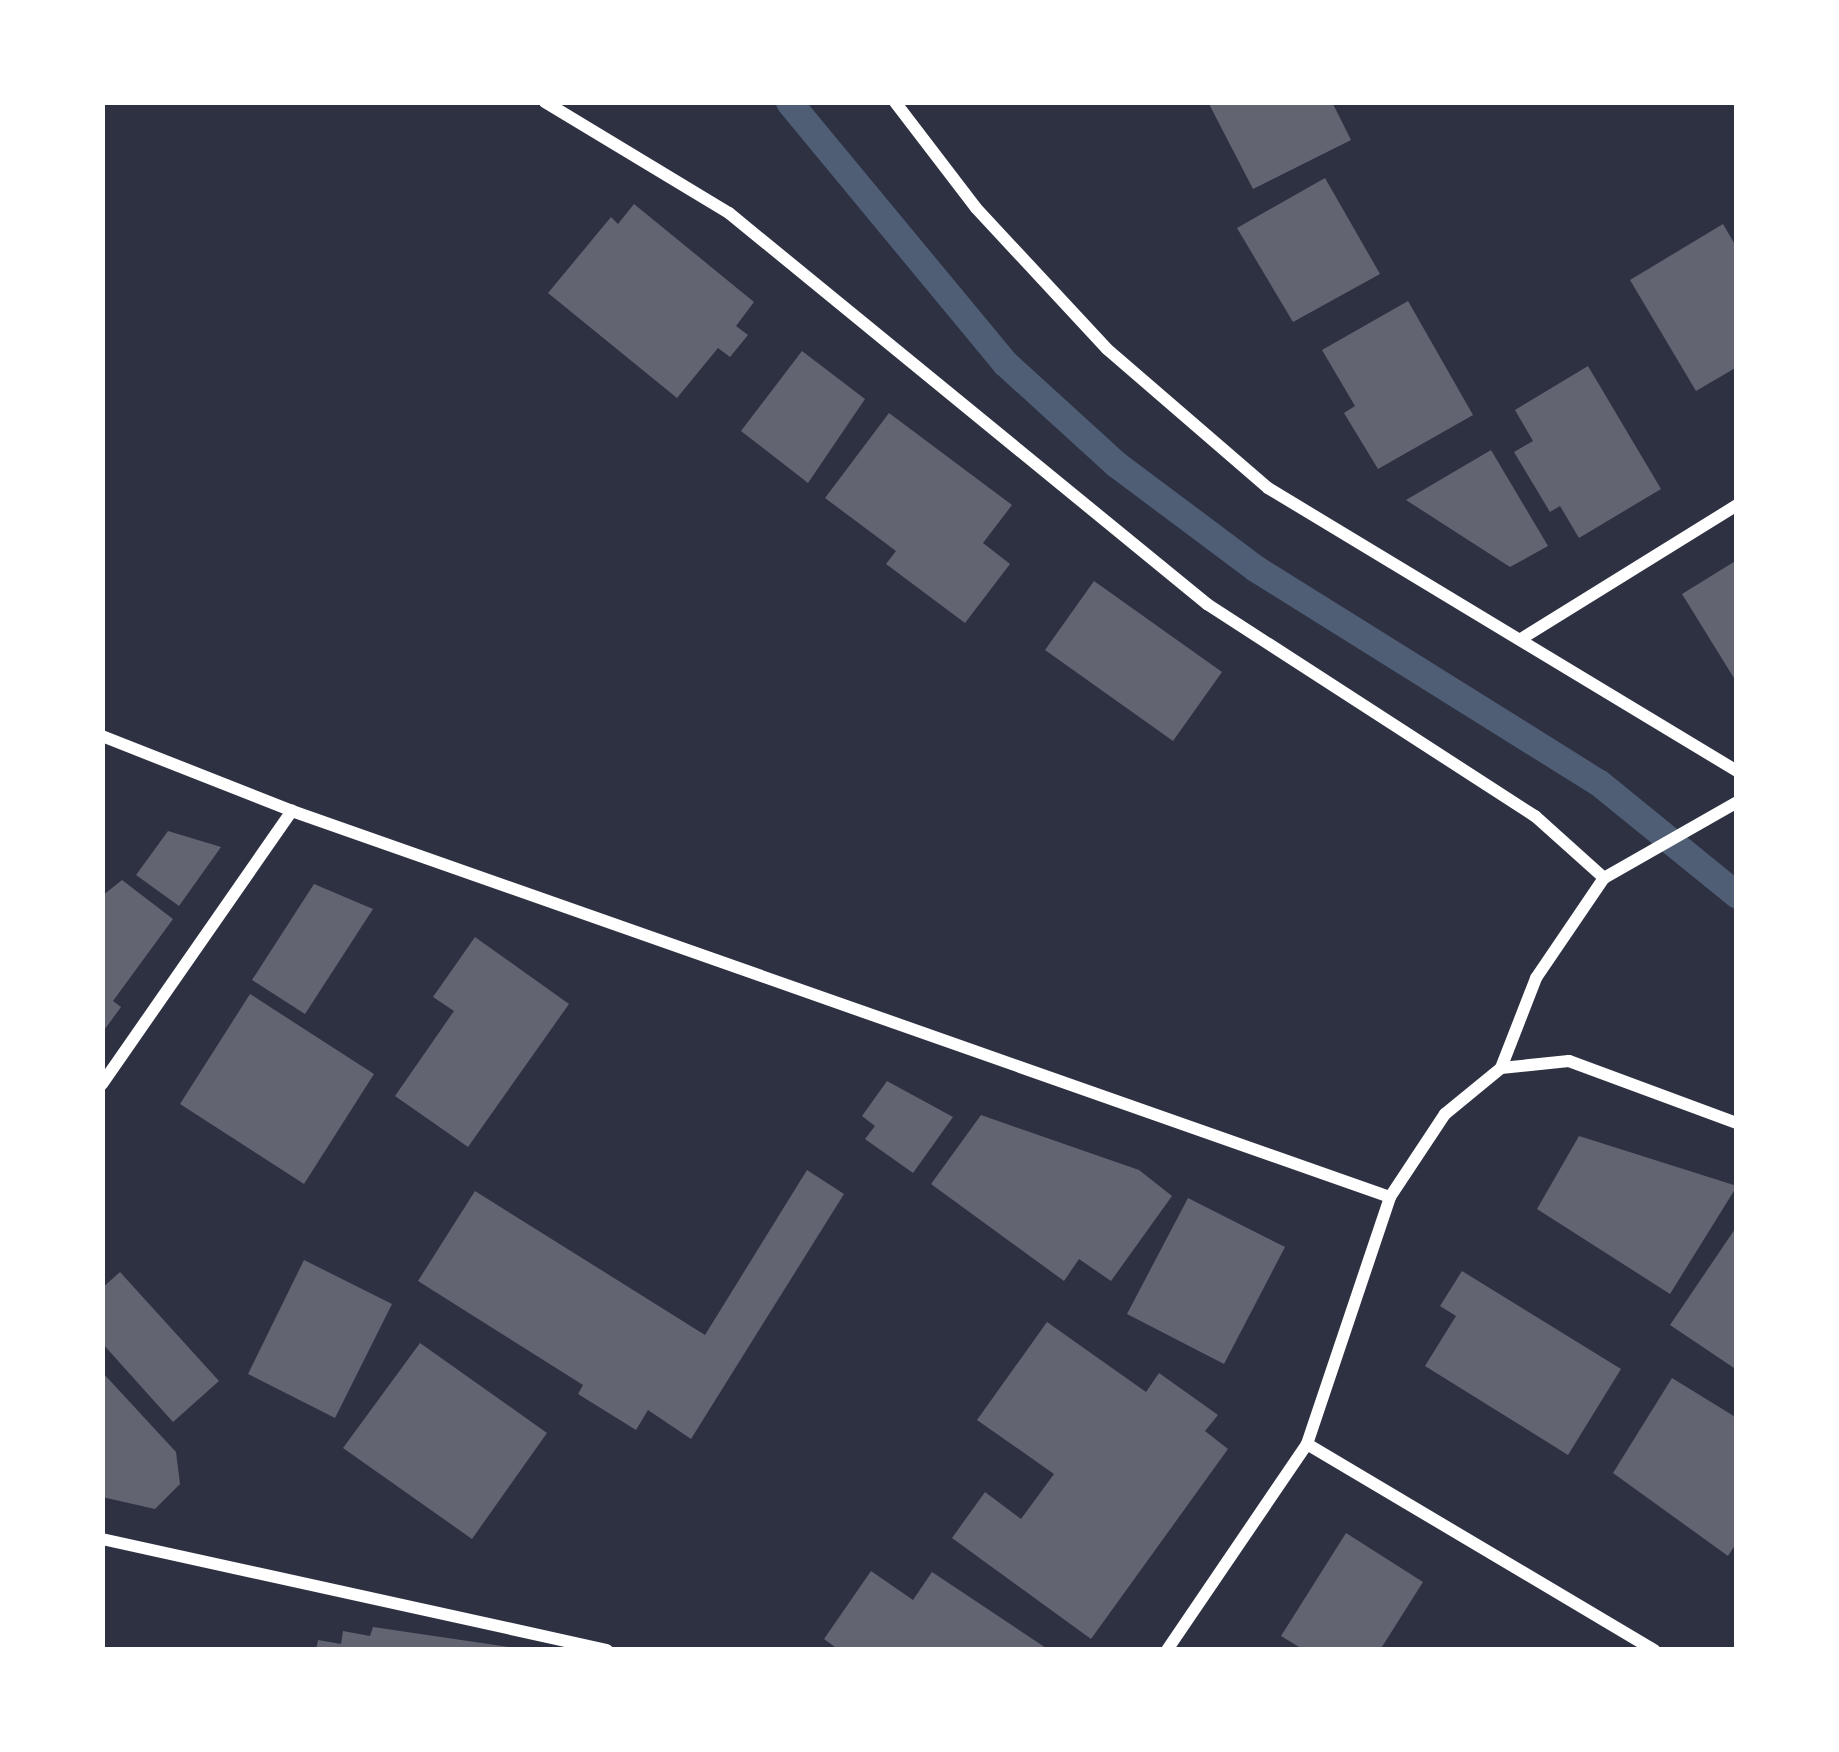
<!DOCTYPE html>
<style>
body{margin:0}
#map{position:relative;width:1839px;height:1752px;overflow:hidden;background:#2d3142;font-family:Jost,sans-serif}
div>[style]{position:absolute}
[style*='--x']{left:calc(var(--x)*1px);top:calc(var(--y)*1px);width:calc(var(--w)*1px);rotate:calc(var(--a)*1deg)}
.stream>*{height:27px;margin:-13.5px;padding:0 13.5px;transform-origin:13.5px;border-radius:13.5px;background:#4f5d75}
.building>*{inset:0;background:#626471}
.minor>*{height:12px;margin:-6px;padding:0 6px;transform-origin:6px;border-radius:6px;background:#fff}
span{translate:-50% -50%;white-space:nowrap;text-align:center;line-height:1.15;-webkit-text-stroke:9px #fff;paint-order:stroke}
.frame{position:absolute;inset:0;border:105px solid #fff;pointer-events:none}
</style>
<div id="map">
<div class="stream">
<div style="--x:789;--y:102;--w:339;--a:50.4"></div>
<div style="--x:1005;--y:363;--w:150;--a:42.3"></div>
<div style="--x:1116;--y:464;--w:174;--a:36.8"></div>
<div style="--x:1255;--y:568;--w:404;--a:32"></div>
<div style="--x:1598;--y:782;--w:179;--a:39.1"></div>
</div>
<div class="building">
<div style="clip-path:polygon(1208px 102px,1332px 102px,1351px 140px,1253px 189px)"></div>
<div style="clip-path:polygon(1325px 178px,1380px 274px,1293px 322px,1237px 228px)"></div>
<div style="clip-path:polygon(634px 204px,754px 302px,736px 326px,748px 335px,730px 357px,718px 348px,677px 398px,548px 293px,611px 217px,618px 224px)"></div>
<div style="clip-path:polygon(1723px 224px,1737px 248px,1737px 367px,1696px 391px,1630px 280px)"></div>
<div style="clip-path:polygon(1408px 301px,1473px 415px,1378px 469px,1344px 413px,1355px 406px,1322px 350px)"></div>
<div style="clip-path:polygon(802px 351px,865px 399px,808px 483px,741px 431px)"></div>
<div style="clip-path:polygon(1588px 366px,1661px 489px,1579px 538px,1560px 506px,1550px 512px,1514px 452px,1533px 441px,1515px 410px)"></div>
<div style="clip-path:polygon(889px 413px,1012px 505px,983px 543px,1010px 564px,965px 623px,886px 564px,896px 551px,825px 498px)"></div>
<div style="clip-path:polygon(1491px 450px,1548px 546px,1510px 567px,1406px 500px)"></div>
<div style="clip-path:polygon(1737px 560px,1737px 683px,1682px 594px)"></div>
<div style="clip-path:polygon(1094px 581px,1222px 672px,1173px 741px,1045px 650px)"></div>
<div style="clip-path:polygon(168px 831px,221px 847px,179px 906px,136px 875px)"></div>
<div style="clip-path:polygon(122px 880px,173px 919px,113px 1001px,121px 1007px,102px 1033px,102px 896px)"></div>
<div style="clip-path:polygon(314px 884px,373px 909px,305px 1014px,252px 980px)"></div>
<div style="clip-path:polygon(475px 937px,569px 1004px,468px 1147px,395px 1096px,454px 1011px,433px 997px)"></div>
<div style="clip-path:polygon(250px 994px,374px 1074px,304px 1184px,180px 1104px)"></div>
<div style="clip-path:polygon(887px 1081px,953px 1117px,913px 1173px,865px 1139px,875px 1126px,862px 1116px)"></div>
<div style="clip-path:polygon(981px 1115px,1139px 1170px,1172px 1196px,1111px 1281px,1079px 1259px,1064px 1281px,931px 1184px)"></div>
<div style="clip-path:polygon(1579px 1136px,1737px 1186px,1670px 1294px,1537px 1209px)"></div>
<div style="clip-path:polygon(807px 1170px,844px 1194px,691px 1439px,648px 1410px,636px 1430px,578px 1394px,583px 1385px,418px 1281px,475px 1191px,705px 1335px)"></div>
<div style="clip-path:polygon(1188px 1198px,1285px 1247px,1224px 1364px,1127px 1314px)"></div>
<div style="clip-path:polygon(1737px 1226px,1737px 1370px,1670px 1325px)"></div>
<div style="clip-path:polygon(304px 1260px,392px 1304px,335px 1418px,248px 1374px)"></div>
<div style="clip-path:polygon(1462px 1271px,1621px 1369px,1568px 1455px,1425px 1366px,1456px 1316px,1440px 1306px)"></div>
<div style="clip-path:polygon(120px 1272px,219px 1381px,173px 1422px,102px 1343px,102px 1288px)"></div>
<div style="clip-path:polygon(1047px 1322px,1146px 1392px,1159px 1373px,1218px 1415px,1205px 1431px,1228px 1449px,1091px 1639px,952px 1538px,985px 1492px,1021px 1519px,1054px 1474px,977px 1420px)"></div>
<div style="clip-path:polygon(420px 1343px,547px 1433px,472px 1539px,343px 1448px)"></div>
<div style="clip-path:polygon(102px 1372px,176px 1452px,180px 1484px,155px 1509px,102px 1497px)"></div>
<div style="clip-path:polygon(1672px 1378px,1737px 1418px,1737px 1542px,1728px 1556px,1613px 1473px)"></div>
<div style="clip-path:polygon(1346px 1533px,1423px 1582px,1380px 1650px,1304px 1650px,1281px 1636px)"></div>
<div style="clip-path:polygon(871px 1571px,913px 1600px,932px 1572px,1049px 1650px,839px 1650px,824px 1639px)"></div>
<div style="clip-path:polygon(373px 1627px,509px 1647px,509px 1650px,316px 1650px,318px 1640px,341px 1644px,343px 1631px,370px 1636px)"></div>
</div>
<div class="minor">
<div style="--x:545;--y:102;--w:215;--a:31.1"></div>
<div style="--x:729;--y:213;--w:618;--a:39.28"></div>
<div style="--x:1207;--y:604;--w:391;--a:32.9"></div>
<div style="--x:1535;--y:816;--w:93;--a:41.9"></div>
<div style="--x:895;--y:102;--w:133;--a:52.6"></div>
<div style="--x:976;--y:208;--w:192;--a:47.1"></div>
<div style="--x:1107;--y:349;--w:213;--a:40.8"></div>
<div style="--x:1268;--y:488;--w:548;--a:31.11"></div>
<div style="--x:1521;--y:639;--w:254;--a:-31.8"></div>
<div style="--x:102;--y:736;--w:204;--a:21.5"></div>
<div style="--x:292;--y:811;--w:1164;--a:19.37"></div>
<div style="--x:1501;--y:1068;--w:68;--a:-5.9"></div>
<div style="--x:1569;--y:1061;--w:179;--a:20.3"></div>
<div style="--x:102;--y:1084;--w:333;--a:-55.2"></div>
<div style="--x:1307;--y:1444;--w:404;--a:30.7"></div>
<div style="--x:102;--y:1539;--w:517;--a:12.4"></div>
<div style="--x:1167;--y:1650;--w:249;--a:-55.8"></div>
<div style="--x:1307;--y:1444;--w:261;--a:-71.4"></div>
<div style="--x:1390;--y:1197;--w:100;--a:-56.5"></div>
<div style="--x:1445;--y:1114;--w:72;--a:-39.4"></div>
<div style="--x:1501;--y:1068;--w:97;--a:-68.7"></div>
<div style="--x:1536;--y:978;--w:121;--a:-55.8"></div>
<div style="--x:1604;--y:878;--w:153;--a:-29.7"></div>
</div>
<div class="frame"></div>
</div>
